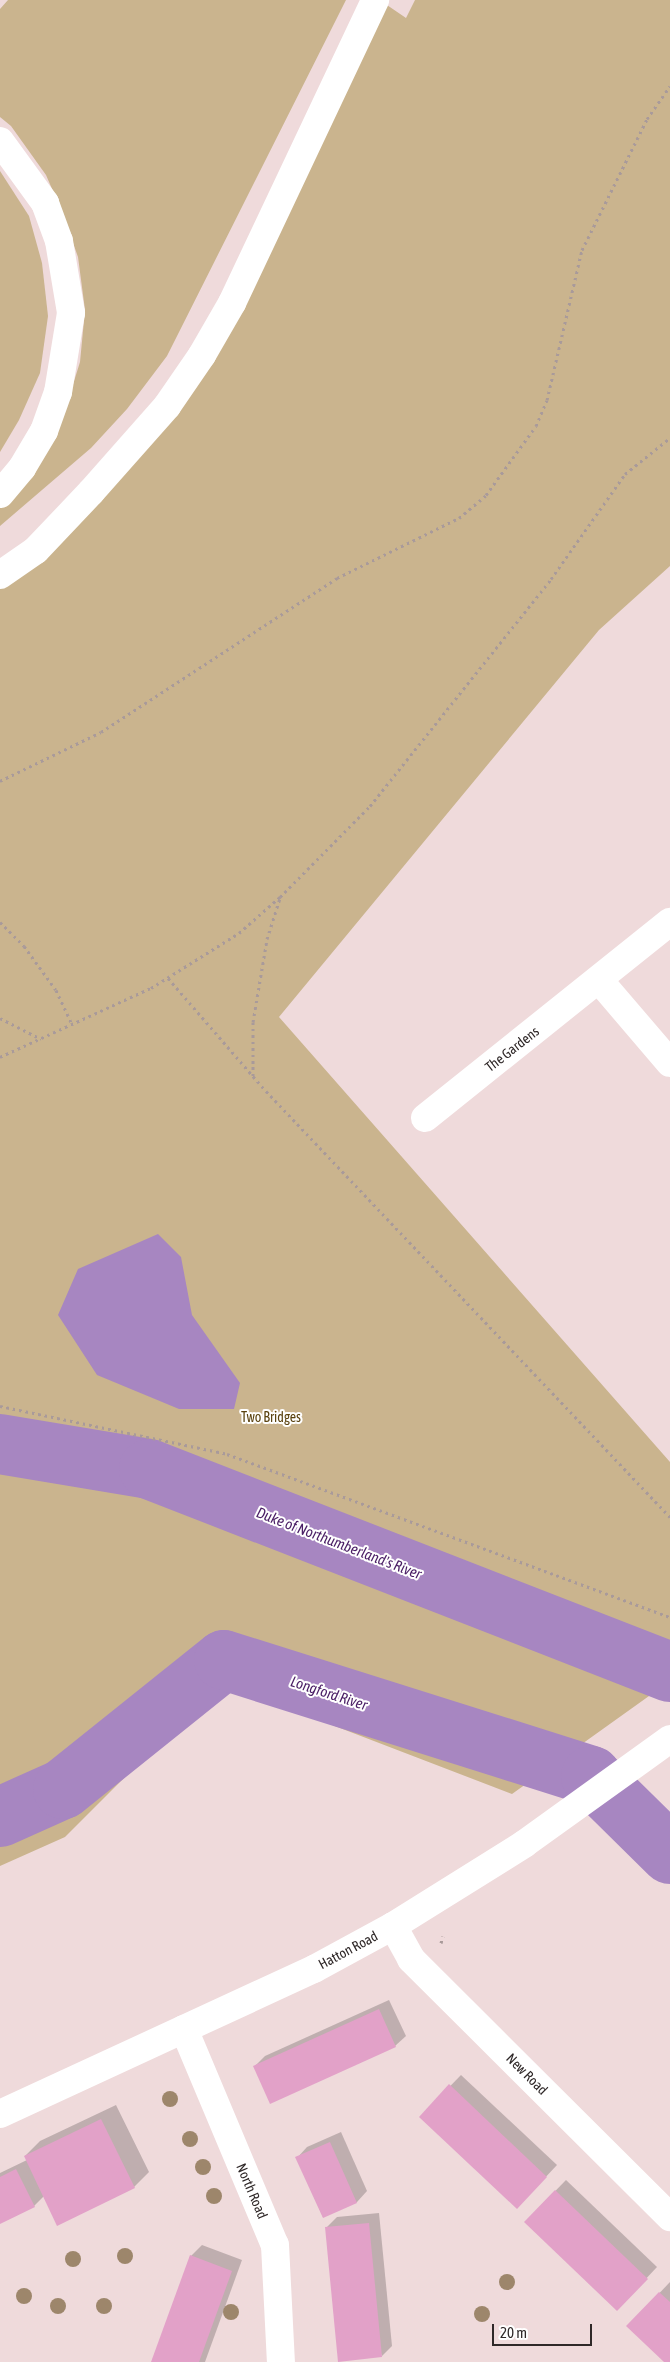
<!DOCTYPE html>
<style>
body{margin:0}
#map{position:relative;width:670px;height:2362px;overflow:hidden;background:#efdadb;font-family:"Asap Condensed",sans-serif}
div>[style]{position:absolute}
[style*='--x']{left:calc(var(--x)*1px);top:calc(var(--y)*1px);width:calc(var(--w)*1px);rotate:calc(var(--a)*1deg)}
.green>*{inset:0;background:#cab48e}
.water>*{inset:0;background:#a786c1}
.shadow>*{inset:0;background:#0003}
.river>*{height:60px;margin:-30px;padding:0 30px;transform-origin:30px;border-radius:30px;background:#a786c1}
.building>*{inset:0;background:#e2a1c8}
.path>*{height:3px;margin-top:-1.5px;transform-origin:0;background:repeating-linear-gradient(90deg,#a99a9a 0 2.5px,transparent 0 6.5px)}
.minor>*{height:28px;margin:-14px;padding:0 14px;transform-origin:14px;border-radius:14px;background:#fff}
.tertiary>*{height:28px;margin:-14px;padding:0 14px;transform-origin:14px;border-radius:14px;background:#fff}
.trunk>*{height:28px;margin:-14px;padding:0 14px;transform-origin:14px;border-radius:14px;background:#fff}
.trees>*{width:16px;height:16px;margin:-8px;border-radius:50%;background:#9d866b}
span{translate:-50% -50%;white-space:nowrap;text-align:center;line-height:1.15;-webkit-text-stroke:4px #fff;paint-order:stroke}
.street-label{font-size:14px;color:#2f2828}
.park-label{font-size:14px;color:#5a420f}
.water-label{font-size:15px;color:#4a1e65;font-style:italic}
.scale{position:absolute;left:492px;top:2324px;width:100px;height:22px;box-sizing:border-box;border:2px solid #2f2828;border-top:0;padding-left:6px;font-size:15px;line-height:18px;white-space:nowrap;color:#2f2828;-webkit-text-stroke:4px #fff;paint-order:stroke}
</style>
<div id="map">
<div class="green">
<div style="clip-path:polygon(8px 0,346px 0,167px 356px,127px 409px,91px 448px,0 526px,0 506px,65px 410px,80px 362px,85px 310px,78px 257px,62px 212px,46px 175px,11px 126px,0 117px,0 9px)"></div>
<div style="clip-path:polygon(415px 0,670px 0,670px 566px,599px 630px,279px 1017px,670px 1462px,670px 1681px,512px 1794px,220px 1682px,65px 1837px,0 1866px,0 586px,131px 465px,384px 3px,406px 18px)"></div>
<div style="clip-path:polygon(0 171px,29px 216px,42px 263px,48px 316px,40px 373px,19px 420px,0 452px)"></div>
</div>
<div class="water">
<div style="clip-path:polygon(158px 1234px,181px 1257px,192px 1315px,240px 1383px,234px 1409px,179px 1409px,97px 1375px,58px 1315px,78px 1269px)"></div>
</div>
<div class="shadow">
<div style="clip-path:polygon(389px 2000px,406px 2036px,395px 2046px,255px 2066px,265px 2056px)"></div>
<div style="clip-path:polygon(461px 2075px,557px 2165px,527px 2197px,421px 2116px)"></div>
<div style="clip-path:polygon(116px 2105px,149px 2172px,134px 2187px,44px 2196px,34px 2206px,0 2223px,0 2173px,27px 2160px,25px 2156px,40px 2141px)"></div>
<div style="clip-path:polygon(341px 2132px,367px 2191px,357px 2202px,323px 2217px,297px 2158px,307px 2147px)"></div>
<div style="clip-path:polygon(566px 2180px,657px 2267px,627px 2299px,525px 2222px)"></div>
<div style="clip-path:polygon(379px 2213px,392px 2346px,382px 2356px,327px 2227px,337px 2217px)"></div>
<div style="clip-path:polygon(202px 2245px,242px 2260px,205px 2362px,153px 2362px,191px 2256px)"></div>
<div style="clip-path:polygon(670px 2282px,670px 2362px,666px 2362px,628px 2326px)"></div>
</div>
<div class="river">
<div style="--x:0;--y:1444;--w:151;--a:9.5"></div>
<div style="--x:149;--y:1469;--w:559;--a:21.29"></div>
<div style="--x:0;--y:1817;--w:69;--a:-24"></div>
<div style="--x:63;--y:1789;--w:206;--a:-38.7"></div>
<div style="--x:224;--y:1660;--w:385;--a:17.5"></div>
<div style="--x:591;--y:1776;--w:111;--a:44.6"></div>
</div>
<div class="building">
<div style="clip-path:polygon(379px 2009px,396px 2047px,270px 2104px,253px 2066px)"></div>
<div style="clip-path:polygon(449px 2084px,547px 2177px,517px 2209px,419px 2117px)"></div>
<div style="clip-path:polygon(101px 2119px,135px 2188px,57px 2226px,24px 2156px)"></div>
<div style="clip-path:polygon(330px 2142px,357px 2203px,323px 2218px,295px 2157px)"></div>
<div style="clip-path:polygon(16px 2169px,35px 2207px,0 2224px,0 2177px)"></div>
<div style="clip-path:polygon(555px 2190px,648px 2279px,617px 2311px,524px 2222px)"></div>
<div style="clip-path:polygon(369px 2223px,382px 2357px,338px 2362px,325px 2227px)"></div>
<div style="clip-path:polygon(190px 2255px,232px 2271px,199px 2362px,151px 2362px)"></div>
<div style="clip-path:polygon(659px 2292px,670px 2302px,670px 2362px,664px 2362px,626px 2326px)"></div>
</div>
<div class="path">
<div style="--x:0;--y:781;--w:112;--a:-25.9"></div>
<div style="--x:101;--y:732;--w:282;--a:-33.1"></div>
<div style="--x:337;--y:578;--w:136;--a:-26.2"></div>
<div style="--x:459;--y:518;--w:35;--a:-40"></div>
<div style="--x:486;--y:495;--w:85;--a:-54.1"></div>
<div style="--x:536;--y:426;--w:28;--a:-67"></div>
<div style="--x:547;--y:400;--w:154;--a:-76.9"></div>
<div style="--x:582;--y:250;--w:146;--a:-63.6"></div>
<div style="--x:647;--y:119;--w:40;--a:-55.1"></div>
<div style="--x:0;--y:922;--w:34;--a:45"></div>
<div style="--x:24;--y:946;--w:54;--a:54"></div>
<div style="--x:56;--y:990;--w:38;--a:65"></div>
<div style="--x:168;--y:978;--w:150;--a:49.1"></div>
<div style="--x:266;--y:1091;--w:587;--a:46.52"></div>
<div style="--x:0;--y:1018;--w:46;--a:27.1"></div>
<div style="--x:0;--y:1057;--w:166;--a:-24.6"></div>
<div style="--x:151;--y:988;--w:104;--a:-32"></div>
<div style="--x:239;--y:933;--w:55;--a:-41.3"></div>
<div style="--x:280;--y:897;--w:128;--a:-45.3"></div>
<div style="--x:370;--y:806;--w:290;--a:-51.4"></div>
<div style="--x:551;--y:579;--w:128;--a:-54.8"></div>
<div style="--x:625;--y:474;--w:58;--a:-38.7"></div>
<div style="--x:253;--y:1076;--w:54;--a:-90"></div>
<div style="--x:253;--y:1022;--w:84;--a:-80.4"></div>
<div style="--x:267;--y:939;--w:43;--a:-72.4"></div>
<div style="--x:0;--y:1406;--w:232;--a:11.9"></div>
<div style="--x:227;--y:1454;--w:472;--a:20.2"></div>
<div style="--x:441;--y:1943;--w:7;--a:-74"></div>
</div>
<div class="minor">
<div style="--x:599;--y:980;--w:109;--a:49.5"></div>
<div style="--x:425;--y:1118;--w:314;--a:-38.7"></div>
<div style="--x:393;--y:1926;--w:38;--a:61"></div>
<div style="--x:411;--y:1959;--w:366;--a:44.9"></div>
<div style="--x:184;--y:2029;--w:234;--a:67.2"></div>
<div style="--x:275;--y:2245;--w:117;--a:87.1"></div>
</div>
<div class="tertiary">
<div style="--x:0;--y:2114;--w:346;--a:-24.8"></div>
<div style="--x:314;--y:1969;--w:90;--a:-28.6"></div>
<div style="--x:393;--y:1926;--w:155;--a:-32"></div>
<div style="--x:524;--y:1844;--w:180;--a:-35.7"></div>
</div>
<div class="trunk">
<div style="--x:0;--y:141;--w:77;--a:54"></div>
<div style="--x:45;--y:203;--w:40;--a:69.8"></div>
<div style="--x:59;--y:241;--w:73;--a:80.5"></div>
<div style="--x:71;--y:313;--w:80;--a:99.3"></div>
<div style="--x:58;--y:392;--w:41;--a:109.7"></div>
<div style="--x:44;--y:431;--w:43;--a:120.7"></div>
<div style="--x:22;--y:468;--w:34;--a:130"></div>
<div style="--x:0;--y:575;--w:44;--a:-34.8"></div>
<div style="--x:36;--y:550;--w:80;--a:-46.5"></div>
<div style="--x:91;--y:492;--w:115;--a:-48.5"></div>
<div style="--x:167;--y:406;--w:62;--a:-55.5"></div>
<div style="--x:202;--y:355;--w:60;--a:-60"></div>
<div style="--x:232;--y:303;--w:335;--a:-64.7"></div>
</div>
<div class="trees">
<div style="left:170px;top:2099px"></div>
<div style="left:190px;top:2139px"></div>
<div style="left:203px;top:2167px"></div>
<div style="left:214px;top:2196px"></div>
<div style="left:125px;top:2256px"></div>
<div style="left:73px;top:2259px"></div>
<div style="left:507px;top:2282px"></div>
<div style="left:24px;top:2296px"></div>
<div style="left:58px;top:2306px"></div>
<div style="left:104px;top:2306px"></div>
<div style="left:231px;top:2312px"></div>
<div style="left:482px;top:2314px"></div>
</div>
<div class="street-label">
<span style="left:512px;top:1049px;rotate:-38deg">The Gardens</span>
<span style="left:348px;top:1950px;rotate:-28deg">Hatton Road</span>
<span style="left:527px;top:2074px;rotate:45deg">New Road</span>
<span style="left:252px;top:2191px;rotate:67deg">North Road</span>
</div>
<div class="park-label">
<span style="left:271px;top:1417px">Two Bridges</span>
</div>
<div class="water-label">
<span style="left:339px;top:1543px;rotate:21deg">Duke of Northumberland's River</span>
<span style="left:329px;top:1693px;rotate:18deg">Longford River</span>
</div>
<div class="scale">20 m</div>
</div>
